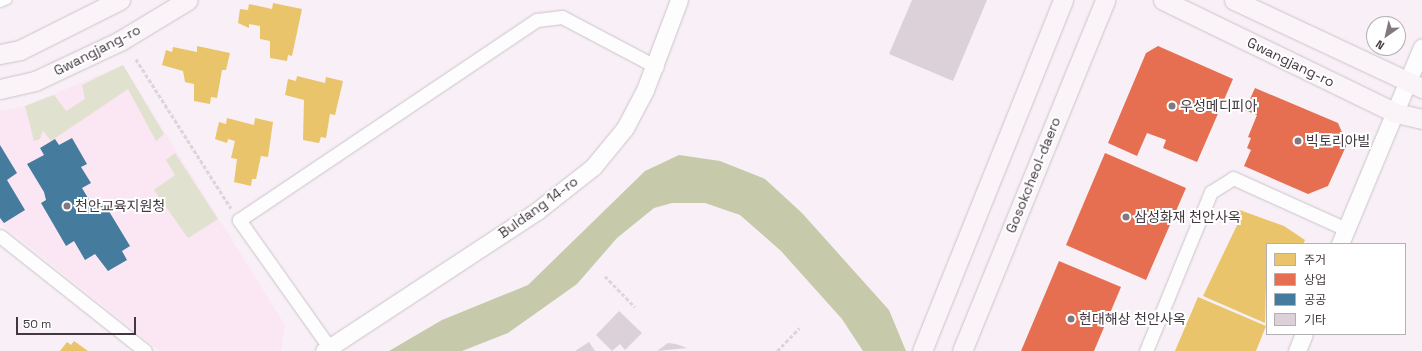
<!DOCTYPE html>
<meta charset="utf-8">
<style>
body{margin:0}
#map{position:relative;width:1422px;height:351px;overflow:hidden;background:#f8f0f6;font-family:"Space Grotesk","Noto Sans KR",sans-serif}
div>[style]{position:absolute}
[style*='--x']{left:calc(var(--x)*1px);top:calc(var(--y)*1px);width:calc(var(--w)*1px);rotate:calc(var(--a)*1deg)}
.built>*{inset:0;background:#fbe6f4}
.green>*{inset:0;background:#e1e1cf}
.water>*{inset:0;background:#c6caaa}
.homes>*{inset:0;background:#e9c46a}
.shops>*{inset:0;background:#e76f51}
.public>*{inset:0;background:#457b9d}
.building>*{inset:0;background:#dcd1d9}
.path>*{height:2.5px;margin-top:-1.25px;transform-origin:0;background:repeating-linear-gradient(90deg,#d9d7d9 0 4px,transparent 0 6px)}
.roads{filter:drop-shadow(0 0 1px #cbc3c8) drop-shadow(0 0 1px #cbc3c8)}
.service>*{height:7px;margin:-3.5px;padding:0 3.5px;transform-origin:3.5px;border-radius:3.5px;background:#fefdfe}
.minor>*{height:13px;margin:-6.5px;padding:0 6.5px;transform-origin:6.5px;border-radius:6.5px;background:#fefdfe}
.tertiary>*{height:17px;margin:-8.5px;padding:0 8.5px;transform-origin:8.5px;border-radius:8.5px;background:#fefdfe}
.secondary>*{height:19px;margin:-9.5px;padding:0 9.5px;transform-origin:9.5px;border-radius:9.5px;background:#faf4f8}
.dots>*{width:11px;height:11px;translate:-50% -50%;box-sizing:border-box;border:2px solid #fff;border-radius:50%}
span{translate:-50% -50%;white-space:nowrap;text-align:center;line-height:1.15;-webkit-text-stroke:4px #fff;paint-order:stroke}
.street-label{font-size:14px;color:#43383f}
.poi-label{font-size:14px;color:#43383f}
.left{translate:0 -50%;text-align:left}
.legend{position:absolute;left:1266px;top:243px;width:140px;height:92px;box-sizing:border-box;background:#fff;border:1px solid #b4afb2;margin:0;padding:5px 7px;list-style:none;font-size:12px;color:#43383f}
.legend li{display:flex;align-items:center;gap:8px;height:20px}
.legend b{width:20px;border:1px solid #b4afb2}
.north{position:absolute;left:1366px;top:16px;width:40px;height:40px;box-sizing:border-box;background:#fff;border:1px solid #b4afb2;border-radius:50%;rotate:214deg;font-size:11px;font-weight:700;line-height:16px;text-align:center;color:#43383f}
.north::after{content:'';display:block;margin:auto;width:14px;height:18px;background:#82787f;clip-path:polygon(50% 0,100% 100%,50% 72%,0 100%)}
.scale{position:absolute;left:16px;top:317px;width:120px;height:18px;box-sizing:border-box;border:2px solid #43383f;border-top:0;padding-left:5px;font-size:12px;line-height:14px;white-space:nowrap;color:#43383f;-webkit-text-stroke:3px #fff;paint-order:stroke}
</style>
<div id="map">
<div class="built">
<div style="clip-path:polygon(123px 65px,285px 325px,281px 351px,160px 351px,0 223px,0 111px,25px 106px)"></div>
</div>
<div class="green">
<div style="clip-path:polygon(123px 65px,164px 134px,156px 141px,128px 89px,51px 141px,43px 131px,40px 139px,34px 141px,25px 106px,54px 95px,66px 111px,85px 99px,82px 85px)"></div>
<div style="clip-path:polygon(175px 153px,218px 219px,188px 238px,154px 190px,175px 175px,166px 160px)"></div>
</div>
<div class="water">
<div style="clip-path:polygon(679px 155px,720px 161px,765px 179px,802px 213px,889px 310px,906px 351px,863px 351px,842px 319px,781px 251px,740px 215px,705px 203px,672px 203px,654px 208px,617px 238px,577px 284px,508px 333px,462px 351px,389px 351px,442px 320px,528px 285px,645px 171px)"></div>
</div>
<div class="homes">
<div style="clip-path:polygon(273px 3px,302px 9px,292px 56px,288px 55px,287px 61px,270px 58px,270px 41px,260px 39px,260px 26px,249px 24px,249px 28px,238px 23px,240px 9px,248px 10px,249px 4px,272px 9px)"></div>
<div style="clip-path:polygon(197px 46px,230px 53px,226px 70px,222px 70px,217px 98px,211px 97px,210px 104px,194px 101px,194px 84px,185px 82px,183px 71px,162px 65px,166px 50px,172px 52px,173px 47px,197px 52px)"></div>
<div style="clip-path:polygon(297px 76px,325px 83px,326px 77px,343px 81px,335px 115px,330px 114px,326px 138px,321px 137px,319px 143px,303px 140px,304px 100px,285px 95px,288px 79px,296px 81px)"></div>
<div style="clip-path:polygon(227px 118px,254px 125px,255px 118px,273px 122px,268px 157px,261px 156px,256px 179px,252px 179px,251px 186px,234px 182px,237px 159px,231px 158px,235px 141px,228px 139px,227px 143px,215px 139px,219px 122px,226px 124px)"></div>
<div style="clip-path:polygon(1237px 209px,1284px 226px,1305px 240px,1303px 244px,1267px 244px,1265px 323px,1203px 296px,1240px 219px,1234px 214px)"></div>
<div style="clip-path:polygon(1198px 297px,1266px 326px,1256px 351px,1175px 351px)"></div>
<div style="clip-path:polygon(74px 341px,88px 351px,60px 351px,67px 342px,71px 345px)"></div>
</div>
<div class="shops">
<div style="clip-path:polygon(1158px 46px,1233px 79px,1197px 162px,1163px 148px,1166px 140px,1147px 133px,1137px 156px,1108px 143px,1146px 53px)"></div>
<div style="clip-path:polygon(1255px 88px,1338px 123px,1347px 144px,1328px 186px,1308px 194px,1244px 166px,1251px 150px,1247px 148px,1251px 138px,1248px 137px,1257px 115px,1245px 110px)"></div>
<div style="clip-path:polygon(1105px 153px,1186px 188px,1146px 280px,1066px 245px)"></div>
<div style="clip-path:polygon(1059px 261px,1121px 287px,1094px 351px,1021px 351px)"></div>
</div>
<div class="public">
<div style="clip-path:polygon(72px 138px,87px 164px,81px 167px,91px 183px,82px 188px,94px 208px,104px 203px,130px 246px,122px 251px,127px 260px,108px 271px,95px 254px,85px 260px,74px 241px,66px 246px,41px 203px,46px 200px,44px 192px,27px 164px,44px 155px,40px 148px,55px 139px,59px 145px)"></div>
<div style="clip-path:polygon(0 145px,17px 173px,7px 180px,25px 210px,4px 223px,0 218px)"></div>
</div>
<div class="building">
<div style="clip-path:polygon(912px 0,987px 0,953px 81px,889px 54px)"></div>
<div style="clip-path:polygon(619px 311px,642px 333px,625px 350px,620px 344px,612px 351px,596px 335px)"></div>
<div style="clip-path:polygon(589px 342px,595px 351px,575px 351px)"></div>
<div style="clip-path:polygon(668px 343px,676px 344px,687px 348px,657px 351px)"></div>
</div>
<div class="path">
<div style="--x:136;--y:59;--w:177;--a:57.5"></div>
<div style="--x:605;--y:276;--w:43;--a:45.9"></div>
<div style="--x:777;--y:351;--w:32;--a:-46"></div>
</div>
<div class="roads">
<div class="service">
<div style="--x:0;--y:3;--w:8;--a:-23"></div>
</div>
<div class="minor">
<div style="--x:0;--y:236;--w:185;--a:38.4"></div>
<div style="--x:329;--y:347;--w:156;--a:-125.3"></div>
<div style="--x:239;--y:220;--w:359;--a:-33.9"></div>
<div style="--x:537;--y:20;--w:25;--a:-7"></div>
<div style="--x:562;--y:17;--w:107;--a:27.8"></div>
<div style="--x:1146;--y:351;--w:172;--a:-67.8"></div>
<div style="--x:1211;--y:192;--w:26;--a:-32"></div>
<div style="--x:1233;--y:178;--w:124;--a:24.3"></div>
</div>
<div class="tertiary">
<div style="--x:1340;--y:244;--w:213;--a:-67.4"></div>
<div style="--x:324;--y:351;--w:255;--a:-33.3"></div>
<div style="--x:537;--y:211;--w:71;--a:-38.2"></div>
<div style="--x:593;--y:167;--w:50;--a:-50.6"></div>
<div style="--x:625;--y:128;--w:43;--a:-62.2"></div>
<div style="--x:645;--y:90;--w:96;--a:-69.3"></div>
<div style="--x:1297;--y:351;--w:18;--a:-68"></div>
</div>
<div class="secondary">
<div style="--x:1163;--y:0;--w:259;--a:25.9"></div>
<div style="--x:1396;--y:113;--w:27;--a:13"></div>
<div style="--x:1234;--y:0;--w:208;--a:25.1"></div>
<div style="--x:0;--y:54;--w:20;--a:-11"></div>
<div style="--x:20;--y:50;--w:112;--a:-26.6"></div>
<div style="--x:0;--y:89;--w:36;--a:-13"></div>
<div style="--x:35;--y:81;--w:94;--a:-25.2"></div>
<div style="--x:120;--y:41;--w:79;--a:-31.1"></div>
<div style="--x:922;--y:351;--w:378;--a:-68.1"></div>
<div style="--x:962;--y:351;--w:379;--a:-67.8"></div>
</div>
</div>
<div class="dots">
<div style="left:1172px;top:106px;background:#82787f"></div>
<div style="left:1298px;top:141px;background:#82787f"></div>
<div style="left:67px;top:206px;background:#82787f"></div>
<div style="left:1126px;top:217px;background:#82787f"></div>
<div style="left:1071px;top:319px;background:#82787f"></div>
</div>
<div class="street-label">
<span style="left:97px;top:50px;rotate:-27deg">Gwangjang-ro</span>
<span style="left:1291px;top:62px;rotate:26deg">Gwangjang-ro</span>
<span style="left:1033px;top:175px;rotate:-68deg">Gosokcheol-daero</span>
<span style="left:538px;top:207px;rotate:-36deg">Buldang 14-ro</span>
</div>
<div class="poi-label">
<span class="left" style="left:1180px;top:106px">우성메디피아</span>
<span class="left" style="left:1306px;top:141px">빅토리아빌</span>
<span class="left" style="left:75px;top:206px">천안교육지원청</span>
<span class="left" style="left:1134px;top:217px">삼성화재 천안사옥</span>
<span class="left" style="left:1079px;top:319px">현대해상 천안사옥</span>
</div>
<ul class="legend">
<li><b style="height:11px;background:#e9c46a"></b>주거</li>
<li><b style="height:11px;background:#e76f51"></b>상업</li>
<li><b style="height:11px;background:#457b9d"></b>공공</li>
<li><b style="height:11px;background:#dcd1d9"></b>기타</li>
</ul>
<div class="north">N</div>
<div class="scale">50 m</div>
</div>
